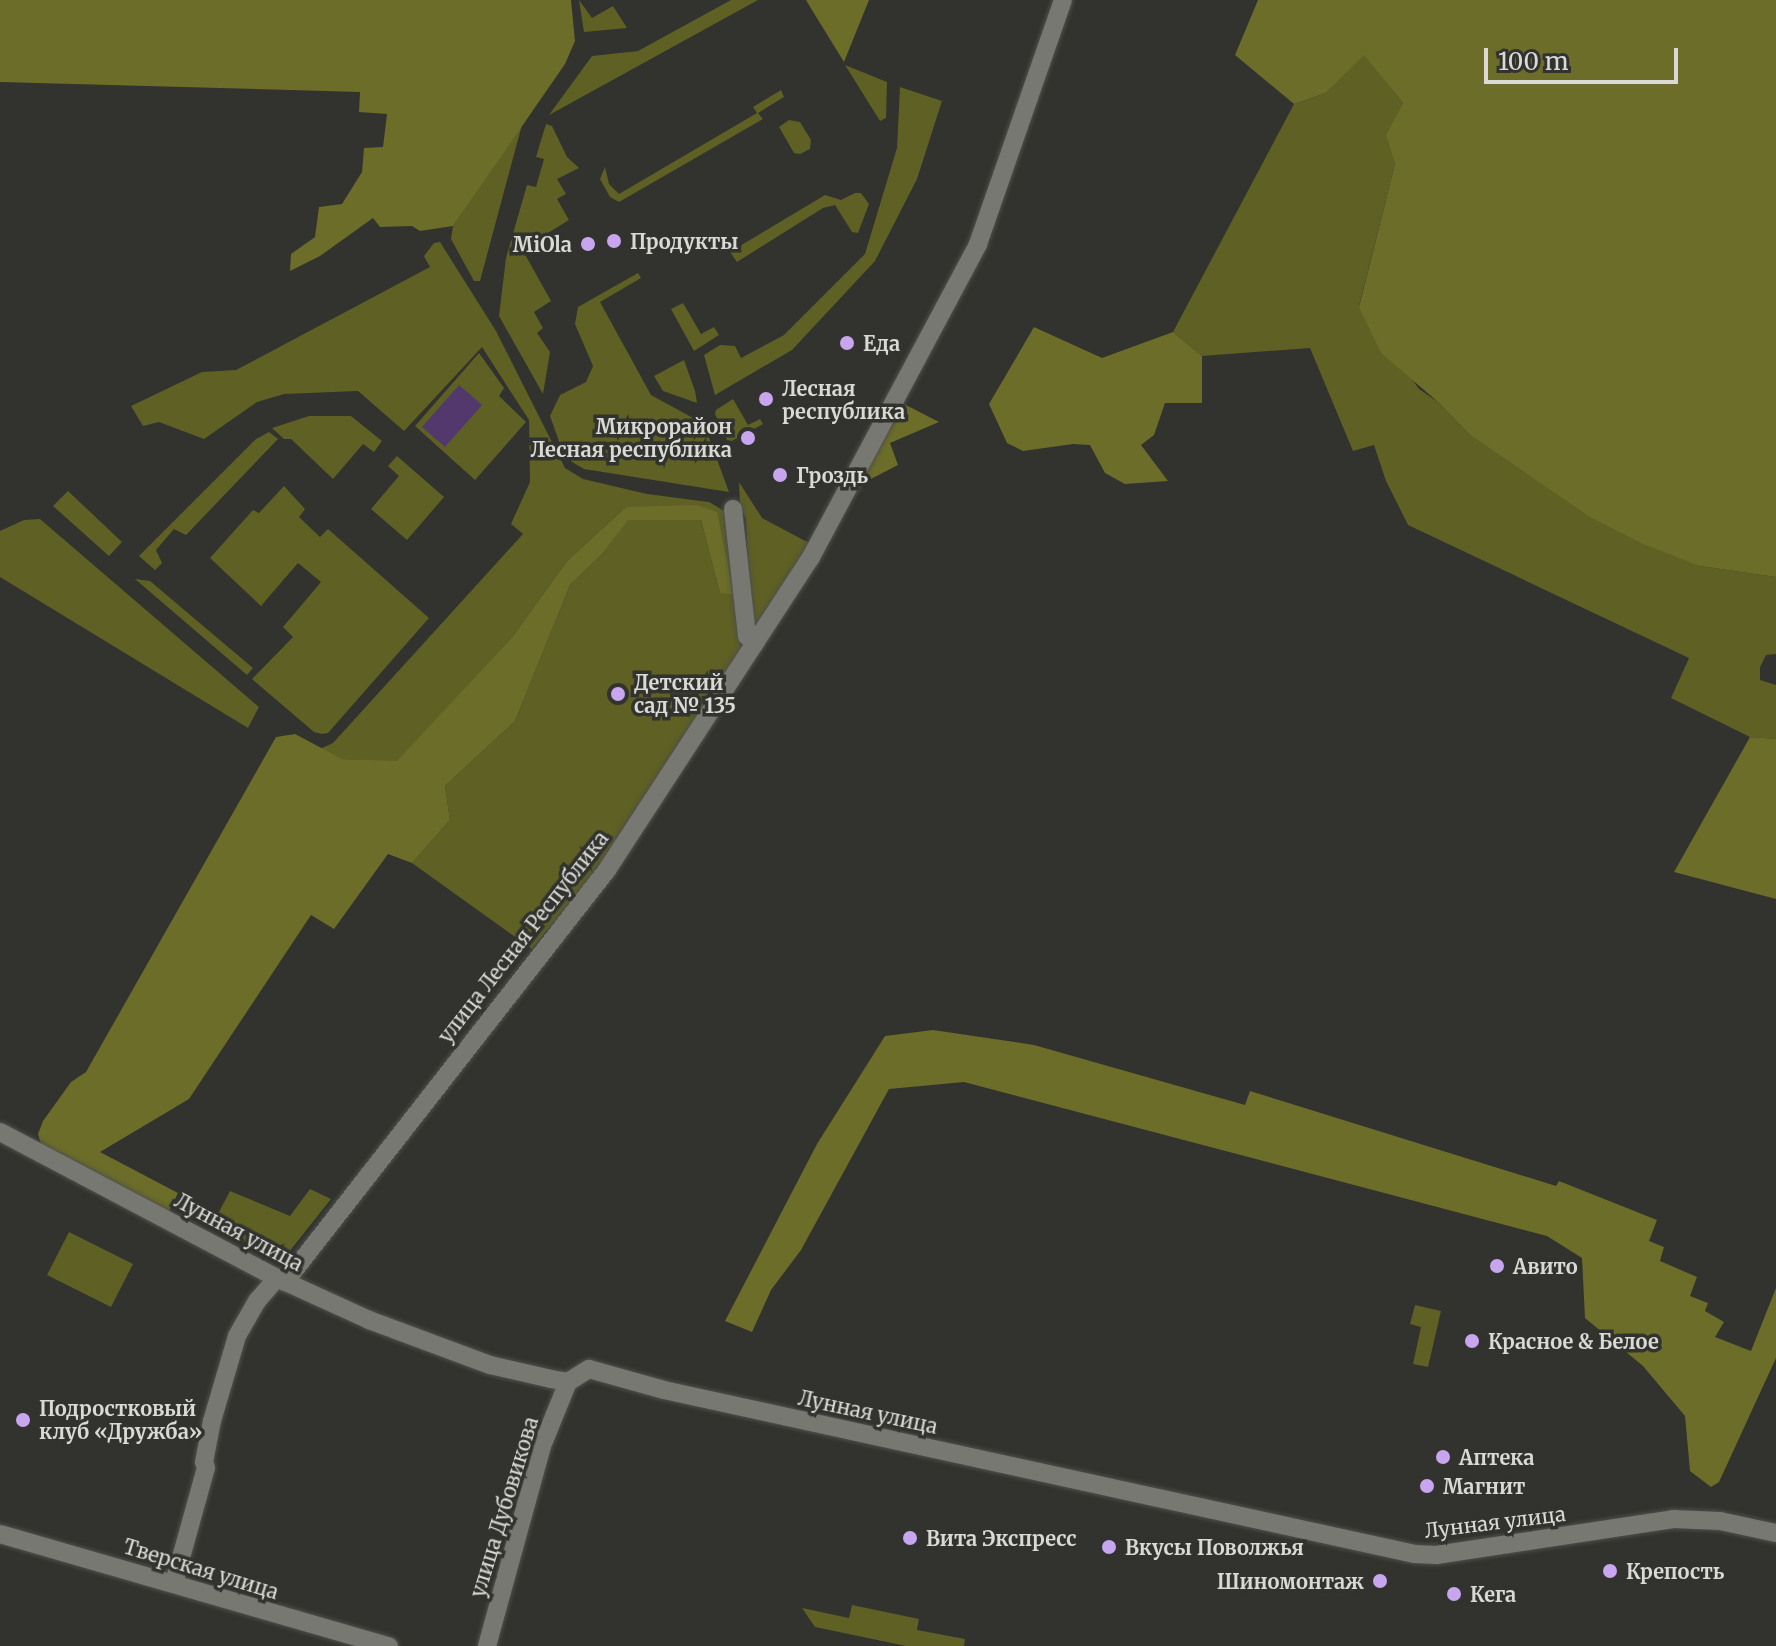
<!DOCTYPE html>
<meta charset="utf-8">
<style>
body{margin:0}
#map{position:relative;width:1776px;height:1646px;overflow:hidden;background:#32322e;font-family:Merriweather,serif}
div>[style]{position:absolute}
[style*='--x']{left:calc(var(--x)*1px);top:calc(var(--y)*1px);width:calc(var(--w)*1px);rotate:calc(var(--a)*1deg)}
.green>*{inset:0;background:#5e6024}
.forest>*{inset:0;background:#6b6d29}
.water>*{inset:0;background:#52386d}
.roads{filter:drop-shadow(0 0 2px #4f4f4c) drop-shadow(0 0 2px #4f4f4c)}
.minor>*{height:18px;margin:-9px;padding:0 9px;transform-origin:9px;border-radius:9px;background:#787873}
.dots>*{width:22px;height:22px;translate:-50% -50%;box-sizing:border-box;border:4px solid #32322e;border-radius:50%}
span{translate:-50% -50%;white-space:nowrap;text-align:center;line-height:1.15;-webkit-text-stroke:7px #32322e;paint-order:stroke}
.poi-label{font-size:20px;color:#d9d9d6;font-weight:700}
.left{translate:0 -50%;text-align:left}
.right{translate:-100% -50%;text-align:right}
.street-label{font-size:20px;color:#d9d9d6}
.scale{position:absolute;left:1484px;top:48px;width:194px;height:36px;box-sizing:border-box;border:4px solid #d9d9d6;border-top:0;padding-left:10px;font-size:24px;line-height:28px;white-space:nowrap;color:#d9d9d6;-webkit-text-stroke:6px #32322e;paint-order:stroke}
</style>
<div id="map">
<div class="green">
<div style="clip-path:polygon(579px 0,592px 18px,613px 6px,627px 28px,584px 32px)"></div>
<div style="clip-path:polygon(731px 0,758px 0,549px 115px,592px 56px,638px 51px)"></div>
<div style="clip-path:polygon(1364px 54px,1403px 103px,1387px 135px,1395px 164px,1359px 306px,1419px 389px,1438px 402px,1469px 434px,1700px 566px,1776px 577px,1776px 654px,1766px 655px,1760px 667px,1760px 680px,1776px 685px,1776px 739px,1750px 737px,1671px 698px,1689px 658px,1408px 525px,1386px 481px,1374px 445px,1353px 451px,1310px 348px,1202px 356px,1173px 332px,1294px 104px,1326px 93px)"></div>
<div style="clip-path:polygon(845px 65px,887px 82px,886px 118px,880px 121px)"></div>
<div style="clip-path:polygon(900px 87px,942px 101px,917px 179px,875px 261px,792px 350px,715px 395px,704px 355px,720px 345px,735px 346px,741px 358px,784px 335px,865px 254px,897px 148px)"></div>
<div style="clip-path:polygon(781px 90px,784px 97px,758px 113px,763px 119px,619px 202px,610px 197px,600px 179px,605px 167px,609px 184px,619px 194px,757px 113px,753px 107px)"></div>
<div style="clip-path:polygon(789px 120px,800px 122px,811px 140px,810px 149px,800px 154px,794px 153px,779px 127px)"></div>
<div style="clip-path:polygon(523px 121px,480px 281px,474px 281px,451px 239px,453px 226px)"></div>
<div style="clip-path:polygon(546px 124px,552px 126px,567px 157px,579px 168px,557px 179px,566px 194px,557px 199px,569px 220px,522px 249px,551px 301px,534px 312px,543px 328px,537px 333px,550px 352px,543px 394px,499px 316px,506px 258px,527px 185px,536px 187px,544px 159px,536px 157px)"></div>
<div style="clip-path:polygon(855px 193px,861px 193px,869px 204px,858px 233px,852px 232px,835px 205px,823px 208px,737px 262px,730px 252px,825px 195px,841px 200px)"></div>
<div style="clip-path:polygon(440px 242px,496px 331px,565px 468px,583px 479px,647px 494px,709px 502px,726px 512px,741px 648px,601px 865px,532px 949px,412px 863px,450px 820px,445px 786px,515px 721px,570px 585px,603px 553px,628px 519px,701px 520px,720px 593px,717px 513px,626px 507px,567px 561px,513px 636px,397px 762px,342px 759px,320px 749px,333px 743px,523px 534px,511px 524px,530px 482px,529px 420px,482px 347px,404px 431px,358px 391px,284px 394px,257px 402px,204px 439px,159px 422px,143px 426px,131px 406px,202px 372px,236px 370px,430px 267px,424px 256px,434px 243px)"></div>
<div style="clip-path:polygon(638px 273px,641px 278px,600px 302px,651px 395px,704px 424px,729px 492px,584px 469px,572px 462px,561px 447px,550px 416px,560px 395px,586px 382px,593px 366px,575px 324px,578px 307px)"></div>
<div style="clip-path:polygon(683px 303px,701px 334px,714px 327px,719px 335px,694px 351px,671px 309px)"></div>
<div style="clip-path:polygon(479px 353px,504px 388px,499px 396px,526px 422px,475px 480px,415px 426px)"></div>
<div style="clip-path:polygon(684px 360px,695px 391px,697px 403px,663px 391px,654px 376px)"></div>
<div style="clip-path:polygon(733px 399px,748px 425px,760px 419px,763px 424px,732px 441px,727px 440px,715px 414px,716px 410px)"></div>
<div style="clip-path:polygon(309px 416px,351px 416px,382px 441px,374px 452px,363px 444px,333px 479px,291px 439px,284px 439px,272px 428px)"></div>
<div style="clip-path:polygon(269px 432px,278px 439px,186px 535px,174px 529px,156px 550px,162px 563px,155px 570px,139px 556px,256px 439px)"></div>
<div style="clip-path:polygon(397px 456px,444px 497px,407px 540px,371px 509px,399px 476px,388px 466px)"></div>
<div style="clip-path:polygon(739px 482px,762px 518px,811px 544px,759px 625px,754px 624px,749px 596px,746px 519px,740px 505px)"></div>
<div style="clip-path:polygon(284px 486px,305px 509px,299px 517px,320px 537px,328px 529px,429px 618px,328px 733px,322px 734px,314px 732px,252px 679px,293px 637px,283px 627px,321px 582px,298px 563px,261px 606px,210px 558px,253px 510px,259px 513px)"></div>
<div style="clip-path:polygon(68px 491px,122px 542px,109px 556px,53px 506px)"></div>
<div style="clip-path:polygon(40px 519px,259px 707px,248px 728px,0 577px,0 531px,24px 520px)"></div>
<div style="clip-path:polygon(135px 579px,150px 581px,253px 668px,247px 675px)"></div>
<div style="clip-path:polygon(310px 1189px,331px 1199px,281px 1262px,211px 1227px,230px 1191px,290px 1216px)"></div>
<div style="clip-path:polygon(69px 1232px,133px 1264px,111px 1307px,47px 1275px)"></div>
<div style="clip-path:polygon(1415px 1305px,1441px 1311px,1428px 1367px,1413px 1364px,1421px 1327px,1410px 1324px)"></div>
<div style="clip-path:polygon(852px 1605px,919px 1619px,917px 1630px,965px 1639px,964px 1646px,906px 1646px,815px 1627px,802px 1608px,849px 1618px)"></div>
</div>
<div class="forest">
<div style="clip-path:polygon(0 0,571px 0,575px 41px,565px 64px,453px 226px,420px 231px,412px 226px,380px 227px,373px 218px,320px 256px,290px 271px,291px 254px,315px 237px,319px 207px,342px 204px,362px 172px,364px 148px,383px 147px,387px 114px,359px 112px,360px 92px,0 82px)"></div>
<div style="clip-path:polygon(806px 0,869px 0,844px 62px,812px 10px)"></div>
<div style="clip-path:polygon(1258px 0,1776px 0,1776px 577px,1700px 566px,1643px 544px,1590px 517px,1469px 434px,1438px 402px,1381px 353px,1359px 307px,1395px 164px,1386px 135px,1403px 103px,1364px 55px,1326px 93px,1294px 104px,1235px 55px)"></div>
<div style="clip-path:polygon(1034px 327px,1102px 358px,1173px 332px,1202px 356px,1202px 403px,1165px 403px,1154px 435px,1141px 445px,1168px 481px,1125px 484px,1105px 473px,1090px 445px,1073px 444px,1023px 451px,1007px 443px,989px 404px)"></div>
<div style="clip-path:polygon(900px 402px,939px 422px,890px 443px,898px 465px,867px 481px,863px 476px)"></div>
<div style="clip-path:polygon(696px 505px,717px 512px,734px 595px,720px 593px,701px 520px,628px 520px,603px 553px,570px 585px,515px 721px,445px 786px,450px 820px,412px 863px,388px 854px,334px 929px,311px 915px,189px 1099px,100px 1152px,178px 1193px,168px 1213px,42px 1147px,38px 1134px,43px 1121px,71px 1082px,86px 1072px,276px 737px,295px 734px,342px 759px,397px 761px,513px 636px,567px 561px,626px 507px)"></div>
<div style="clip-path:polygon(1750px 737px,1776px 739px,1776px 899px,1674px 872px)"></div>
<div style="clip-path:polygon(933px 1030px,1034px 1045px,1245px 1105px,1250px 1091px,1556px 1186px,1559px 1181px,1657px 1220px,1649px 1241px,1664px 1247px,1660px 1261px,1697px 1277px,1690px 1296px,1708px 1303px,1705px 1311px,1724px 1322px,1715px 1337px,1751px 1351px,1776px 1288px,1776px 1358px,1719px 1482px,1711px 1487px,1690px 1471px,1685px 1416px,1643px 1366px,1585px 1318px,1582px 1258px,1547px 1236px,964px 1082px,889px 1089px,801px 1250px,771px 1290px,752px 1332px,725px 1321px,817px 1144px,885px 1036px)"></div>
</div>
<div class="water">
<div style="clip-path:polygon(459px 385px,482px 405px,445px 447px,422px 427px)"></div>
</div>
<div class="roads">
<div class="minor">
<div style="--x:733;--y:509;--w:128;--a:83.7"></div>
<div style="--x:747;--y:636;--w:11;--a:45"></div>
<div style="--x:0;--y:1132;--w:313;--a:27.8"></div>
<div style="--x:277;--y:1278;--w:101;--a:24.5"></div>
<div style="--x:369;--y:1320;--w:129;--a:20.4"></div>
<div style="--x:490;--y:1365;--w:63;--a:12.9"></div>
<div style="--x:551;--y:1379;--w:17;--a:10"></div>
<div style="--x:568;--y:1382;--w:25;--a:-32"></div>
<div style="--x:589;--y:1369;--w:78;--a:15.6"></div>
<div style="--x:664;--y:1390;--w:769;--a:12.32"></div>
<div style="--x:1415;--y:1554;--w:21;--a:3"></div>
<div style="--x:1436;--y:1555;--w:240;--a:-8.6"></div>
<div style="--x:1673;--y:1519;--w:47;--a:2.4"></div>
<div style="--x:1720;--y:1521;--w:57;--a:12.1"></div>
<div style="--x:285;--y:1282;--w:523;--a:-51.99"></div>
<div style="--x:607;--y:870;--w:371;--a:-56.9"></div>
<div style="--x:810;--y:559;--w:357;--a:-61.9"></div>
<div style="--x:978;--y:244;--w:258;--a:-70.8"></div>
<div style="--x:0;--y:1534;--w:405;--a:16.1"></div>
<div style="--x:174;--y:1583;--w:119;--a:-74.5"></div>
<div style="--x:206;--y:1468;--w:6;--a:-108"></div>
<div style="--x:204;--y:1462;--w:42;--a:-79"></div>
<div style="--x:212;--y:1421;--w:89;--a:-73.6"></div>
<div style="--x:237;--y:1336;--w:40;--a:-60.3"></div>
<div style="--x:257;--y:1301;--w:30;--a:-49"></div>
<div style="--x:487;--y:1646;--w:207;--a:-74.6"></div>
<div style="--x:542;--y:1446;--w:69;--a:-67.9"></div>
</div>
</div>
<div class="dots">
<div style="left:614px;top:241px;background:#c7a6ef"></div>
<div style="left:588px;top:244px;background:#c7a6ef"></div>
<div style="left:847px;top:343px;background:#c7a6ef"></div>
<div style="left:766px;top:399px;background:#c7a6ef"></div>
<div style="left:748px;top:438px;background:#c7a6ef"></div>
<div style="left:780px;top:475px;background:#c7a6ef"></div>
<div style="left:618px;top:694px;background:#c7a6ef"></div>
<div style="left:1497px;top:1266px;background:#c7a6ef"></div>
<div style="left:1472px;top:1341px;background:#c7a6ef"></div>
<div style="left:23px;top:1420px;background:#c7a6ef"></div>
<div style="left:1443px;top:1457px;background:#c7a6ef"></div>
<div style="left:1427px;top:1486px;background:#c7a6ef"></div>
<div style="left:910px;top:1538px;background:#c7a6ef"></div>
<div style="left:1109px;top:1547px;background:#c7a6ef"></div>
<div style="left:1610px;top:1571px;background:#c7a6ef"></div>
<div style="left:1380px;top:1581px;background:#c7a6ef"></div>
<div style="left:1454px;top:1594px;background:#c7a6ef"></div>
</div>
<div class="poi-label">
<span class="left" style="left:630px;top:241px">Продукты</span>
<span class="right" style="left:572px;top:244px">MiOla</span>
<span class="left" style="left:863px;top:343px">Еда</span>
<span class="left" style="left:782px;top:400px">Лесная<br>республика</span>
<span class="right" style="left:732px;top:438px">Микрорайон<br>Лесная республика</span>
<span class="left" style="left:796px;top:475px">Гроздь</span>
<span class="left" style="left:634px;top:694px">Детский<br>сад № 135</span>
<span class="left" style="left:1513px;top:1266px">Авито</span>
<span class="left" style="left:1488px;top:1341px">Красное &amp; Белое</span>
<span class="left" style="left:39px;top:1420px">Подростковый<br>клуб «Дружба»</span>
<span class="left" style="left:1459px;top:1457px">Аптека</span>
<span class="left" style="left:1443px;top:1486px">Магнит</span>
<span class="left" style="left:926px;top:1538px">Вита Экспресс</span>
<span class="left" style="left:1125px;top:1547px">Вкусы Поволжья</span>
<span class="left" style="left:1626px;top:1571px">Крепость</span>
<span class="right" style="left:1364px;top:1581px">Шиномонтаж</span>
<span class="left" style="left:1470px;top:1594px">Кега</span>
</div>
<div class="street-label">
<span style="left:523px;top:937px;rotate:-52deg">улица Лесная Республика</span>
<span style="left:239px;top:1232px;rotate:28deg">Лунная улица</span>
<span style="left:868px;top:1412px;rotate:12deg">Лунная улица</span>
<span style="left:504px;top:1507px;rotate:-73deg">улица Дубовикова</span>
<span style="left:1495px;top:1522px;rotate:-7deg">Лунная улица</span>
<span style="left:201px;top:1569px;rotate:17deg">Тверская улица</span>
</div>
<div class="scale">100 m</div>
</div>
